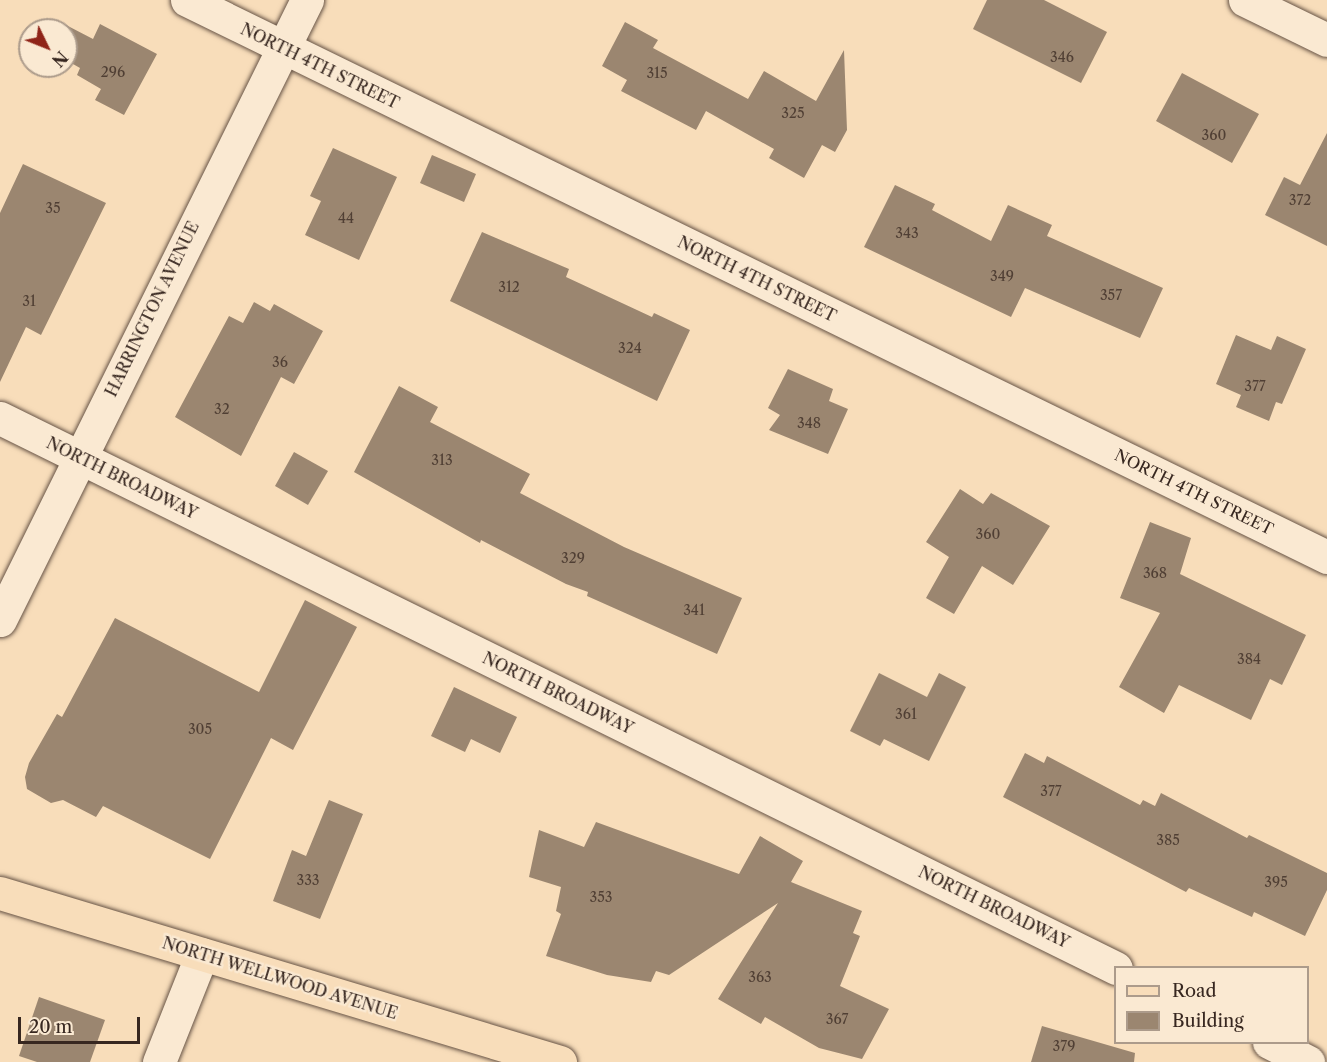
<!DOCTYPE html>
<style>
body{margin:0}
#map{position:relative;width:1327px;height:1062px;overflow:hidden;background:#f8ddba;font-family:"Libre Caslon Text",serif}
div>[style]{position:absolute}
[style*='--x']{left:calc(var(--x)*1px);top:calc(var(--y)*1px);width:calc(var(--w)*1px);rotate:calc(var(--a)*1deg)}
.building>*{inset:0;background:#9b8670}
.roads{filter:drop-shadow(0 0 2px #675446) drop-shadow(0 0 2px #675446)}
.minor>*{height:33px;margin:-16.5px;padding:0 16.5px;transform-origin:16.5px;border-radius:16.5px;background:#fae9d2}
.major>*{height:33px;margin:-16.5px;padding:0 16.5px;transform-origin:16.5px;border-radius:16.5px;background:#f8ddba}
span{translate:-50% -50%;white-space:nowrap;text-align:center;line-height:1.15;-webkit-text-stroke:4.5px #fae9d2;paint-order:stroke}
.number-label{font-size:14px;color:#503f34}
.number-label span{-webkit-text-stroke-width:0}
.street-label{font-size:16px;color:#372720}
.legend{position:absolute;left:1114px;top:966px;width:195px;height:78px;box-sizing:border-box;background:#fae9d2;border:2px solid #ac9b8b;margin:0;padding:8px 10px;list-style:none;font-size:18px;color:#372720}
.legend li{display:flex;align-items:center;gap:12px;height:30px}
.legend b{width:30px;border:2px solid #ac9b8b}
.north{position:absolute;left:18px;top:18px;width:60px;height:60px;box-sizing:border-box;background:#fae9d2;border:2px solid #ac9b8b;border-radius:50%;rotate:133deg;font-size:16px;font-weight:700;line-height:24px;text-align:center;color:#372720}
.north::after{content:'';display:block;margin:auto;width:21px;height:27px;background:#8f2418;clip-path:polygon(50% 0,100% 100%,50% 72%,0 100%)}
.scale{position:absolute;left:18px;top:1017px;width:122px;height:27px;box-sizing:border-box;border:3px solid #372720;border-top:0;padding-left:8px;font-size:18px;line-height:21px;white-space:nowrap;color:#372720;-webkit-text-stroke:4px #fae9d2;paint-order:stroke}
</style>
<div id="map">
<div class="building">
<div style="clip-path:polygon(987px 0,1044px 0,1107px 32px,1081px 83px,973px 29px)"></div>
<div style="clip-path:polygon(625px 22px,658px 40px,653px 48px,748px 99px,764px 71px,816px 101px,844px 50px,847px 130px,835px 152px,822px 145px,804px 178px,769px 158px,774px 149px,706px 111px,696px 130px,621px 91px,627px 80px,602px 66px)"></div>
<div style="clip-path:polygon(100px 24px,157px 54px,124px 115px,95px 100px,101px 89px,77px 75px,80px 68px,66px 60px,66px 25px,93px 39px)"></div>
<div style="clip-path:polygon(1182px 73px,1259px 114px,1232px 163px,1156px 121px)"></div>
<div style="clip-path:polygon(1327px 133px,1327px 246px,1265px 215px,1284px 177px,1300px 185px)"></div>
<div style="clip-path:polygon(333px 148px,397px 177px,359px 260px,305px 235px,321px 201px,310px 196px)"></div>
<div style="clip-path:polygon(432px 155px,476px 174px,464px 202px,420px 183px)"></div>
<div style="clip-path:polygon(23px 164px,106px 203px,41px 335px,26px 327px,0 382px,0 213px)"></div>
<div style="clip-path:polygon(895px 185px,935px 204px,932px 210px,991px 241px,1008px 205px,1052px 225px,1047px 236px,1163px 288px,1140px 338px,1025px 288px,1011px 317px,864px 247px)"></div>
<div style="clip-path:polygon(482px 232px,569px 269px,566px 277px,652px 317px,654px 313px,690px 330px,657px 401px,450px 301px)"></div>
<div style="clip-path:polygon(254px 302px,270px 311px,274px 304px,323px 331px,294px 384px,281px 377px,241px 456px,175px 417px,229px 316px,243px 323px)"></div>
<div style="clip-path:polygon(1236px 335px,1271px 350px,1277px 336px,1306px 349px,1282px 404px,1276px 402px,1269px 421px,1236px 407px,1241px 395px,1216px 384px)"></div>
<div style="clip-path:polygon(788px 369px,833px 389px,829px 401px,848px 409px,828px 454px,769px 430px,780px 415px,768px 408px)"></div>
<div style="clip-path:polygon(399px 386px,438px 407px,430px 422px,530px 474px,520px 493px,624px 547px,742px 598px,717px 654px,587px 596px,588px 592px,566px 584px,481px 540px,480px 543px,354px 472px)"></div>
<div style="clip-path:polygon(294px 452px,328px 471px,308px 505px,275px 486px)"></div>
<div style="clip-path:polygon(960px 489px,983px 504px,991px 493px,1050px 526px,1013px 585px,982px 566px,954px 614px,926px 598px,949px 557px,926px 542px)"></div>
<div style="clip-path:polygon(1150px 522px,1191px 538px,1180px 574px,1306px 635px,1282px 685px,1270px 679px,1251px 720px,1179px 685px,1164px 713px,1119px 687px,1160px 613px,1120px 598px)"></div>
<div style="clip-path:polygon(305px 600px,357px 627px,293px 750px,271px 738px,210px 859px,103px 806px,96px 817px,63px 800px,51px 803px,27px 789px,25px 777px,29px 763px,57px 714px,62px 717px,115px 618px,259px 692px)"></div>
<div style="clip-path:polygon(879px 673px,927px 697px,939px 673px,966px 687px,929px 761px,884px 739px,880px 746px,850px 731px)"></div>
<div style="clip-path:polygon(454px 687px,517px 717px,500px 753px,471px 739px,465px 752px,431px 736px)"></div>
<div style="clip-path:polygon(1025px 753px,1044px 763px,1047px 756px,1140px 805px,1143px 800px,1155px 806px,1161px 793px,1247px 838px,1249px 835px,1327px 873px,1327px 890px,1305px 936px,1254px 912px,1252px 917px,1189px 888px,1186px 892px,1003px 797px)"></div>
<div style="clip-path:polygon(329px 800px,363px 814px,320px 919px,273px 901px,292px 850px,306px 856px)"></div>
<div style="clip-path:polygon(596px 822px,739px 874px,760px 836px,803px 861px,791px 882px,862px 911px,853px 933px,860px 936px,840px 986px,889px 1009px,862px 1059px,819px 1048px,765px 1017px,761px 1024px,718px 999px,778px 903px,669px 975px,656px 971px,651px 982px,607px 975px,546px 956px,561px 914px,556px 911px,561px 887px,529px 877px,539px 830px,584px 847px)"></div>
<div style="clip-path:polygon(39px 997px,105px 1020px,90px 1062px,37px 1062px,19px 1056px)"></div>
<div style="clip-path:polygon(1042px 1026px,1135px 1053px,1134px 1062px,1031px 1062px)"></div>
</div>
<div class="roads">
<div class="minor">
<div style="--x:187;--y:0;--w:1269;--a:26.04"></div>
<div style="--x:1245;--y:0;--w:91;--a:26"></div>
<div style="--x:0;--y:418;--w:1244;--a:26.24"></div>
<div style="--x:0;--y:620;--w:692;--a:-63.66"></div>
<div style="--x:1269;--y:1042;--w:44;--a:27.1"></div>
<div style="--x:159;--y:1062;--w:116;--a:-68.3"></div>
</div>
<div class="major">
<div style="--x:0;--y:893;--w:585;--a:16.79"></div>
</div>
</div>
<div class="number-label">
<span style="left:1062px;top:57px">346</span>
<span style="left:113px;top:72px">296</span>
<span style="left:657px;top:73px">315</span>
<span style="left:793px;top:113px">325</span>
<span style="left:1214px;top:135px">360</span>
<span style="left:1300px;top:200px">372</span>
<span style="left:53px;top:208px">35</span>
<span style="left:346px;top:218px">44</span>
<span style="left:907px;top:233px">343</span>
<span style="left:1002px;top:276px">349</span>
<span style="left:509px;top:287px">312</span>
<span style="left:1111px;top:295px">357</span>
<span style="left:29px;top:301px">31</span>
<span style="left:630px;top:348px">324</span>
<span style="left:280px;top:362px">36</span>
<span style="left:1255px;top:386px">377</span>
<span style="left:222px;top:409px">32</span>
<span style="left:809px;top:423px">348</span>
<span style="left:442px;top:460px">313</span>
<span style="left:988px;top:534px">360</span>
<span style="left:573px;top:558px">329</span>
<span style="left:1155px;top:573px">368</span>
<span style="left:694px;top:610px">341</span>
<span style="left:1249px;top:659px">384</span>
<span style="left:906px;top:714px">361</span>
<span style="left:200px;top:729px">305</span>
<span style="left:1051px;top:791px">377</span>
<span style="left:1168px;top:840px">385</span>
<span style="left:308px;top:880px">333</span>
<span style="left:1276px;top:882px">395</span>
<span style="left:601px;top:897px">353</span>
<span style="left:760px;top:977px">363</span>
<span style="left:837px;top:1019px">367</span>
<span style="left:1064px;top:1046px">379</span>
</div>
<div class="street-label">
<span style="left:320px;top:66px;rotate:26deg">NORTH 4TH STREET</span>
<span style="left:757px;top:279px;rotate:26deg">NORTH 4TH STREET</span>
<span style="left:152px;top:309px;rotate:-64deg">HARRINGTON AVENUE</span>
<span style="left:122px;top:478px;rotate:26deg">NORTH BROADWAY</span>
<span style="left:1194px;top:492px;rotate:26deg">NORTH 4TH STREET</span>
<span style="left:558px;top:693px;rotate:26deg">NORTH BROADWAY</span>
<span style="left:994px;top:907px;rotate:26deg">NORTH BROADWAY</span>
<span style="left:280px;top:978px;rotate:17deg">NORTH WELLWOOD AVENUE</span>
</div>
<ul class="legend">
<li><b style="height:8px;background:#f8ddba"></b>Road</li>
<li><b style="height:16px;background:#9b8670"></b>Building</li>
</ul>
<div class="north">N</div>
<div class="scale">20 m</div>
</div>
